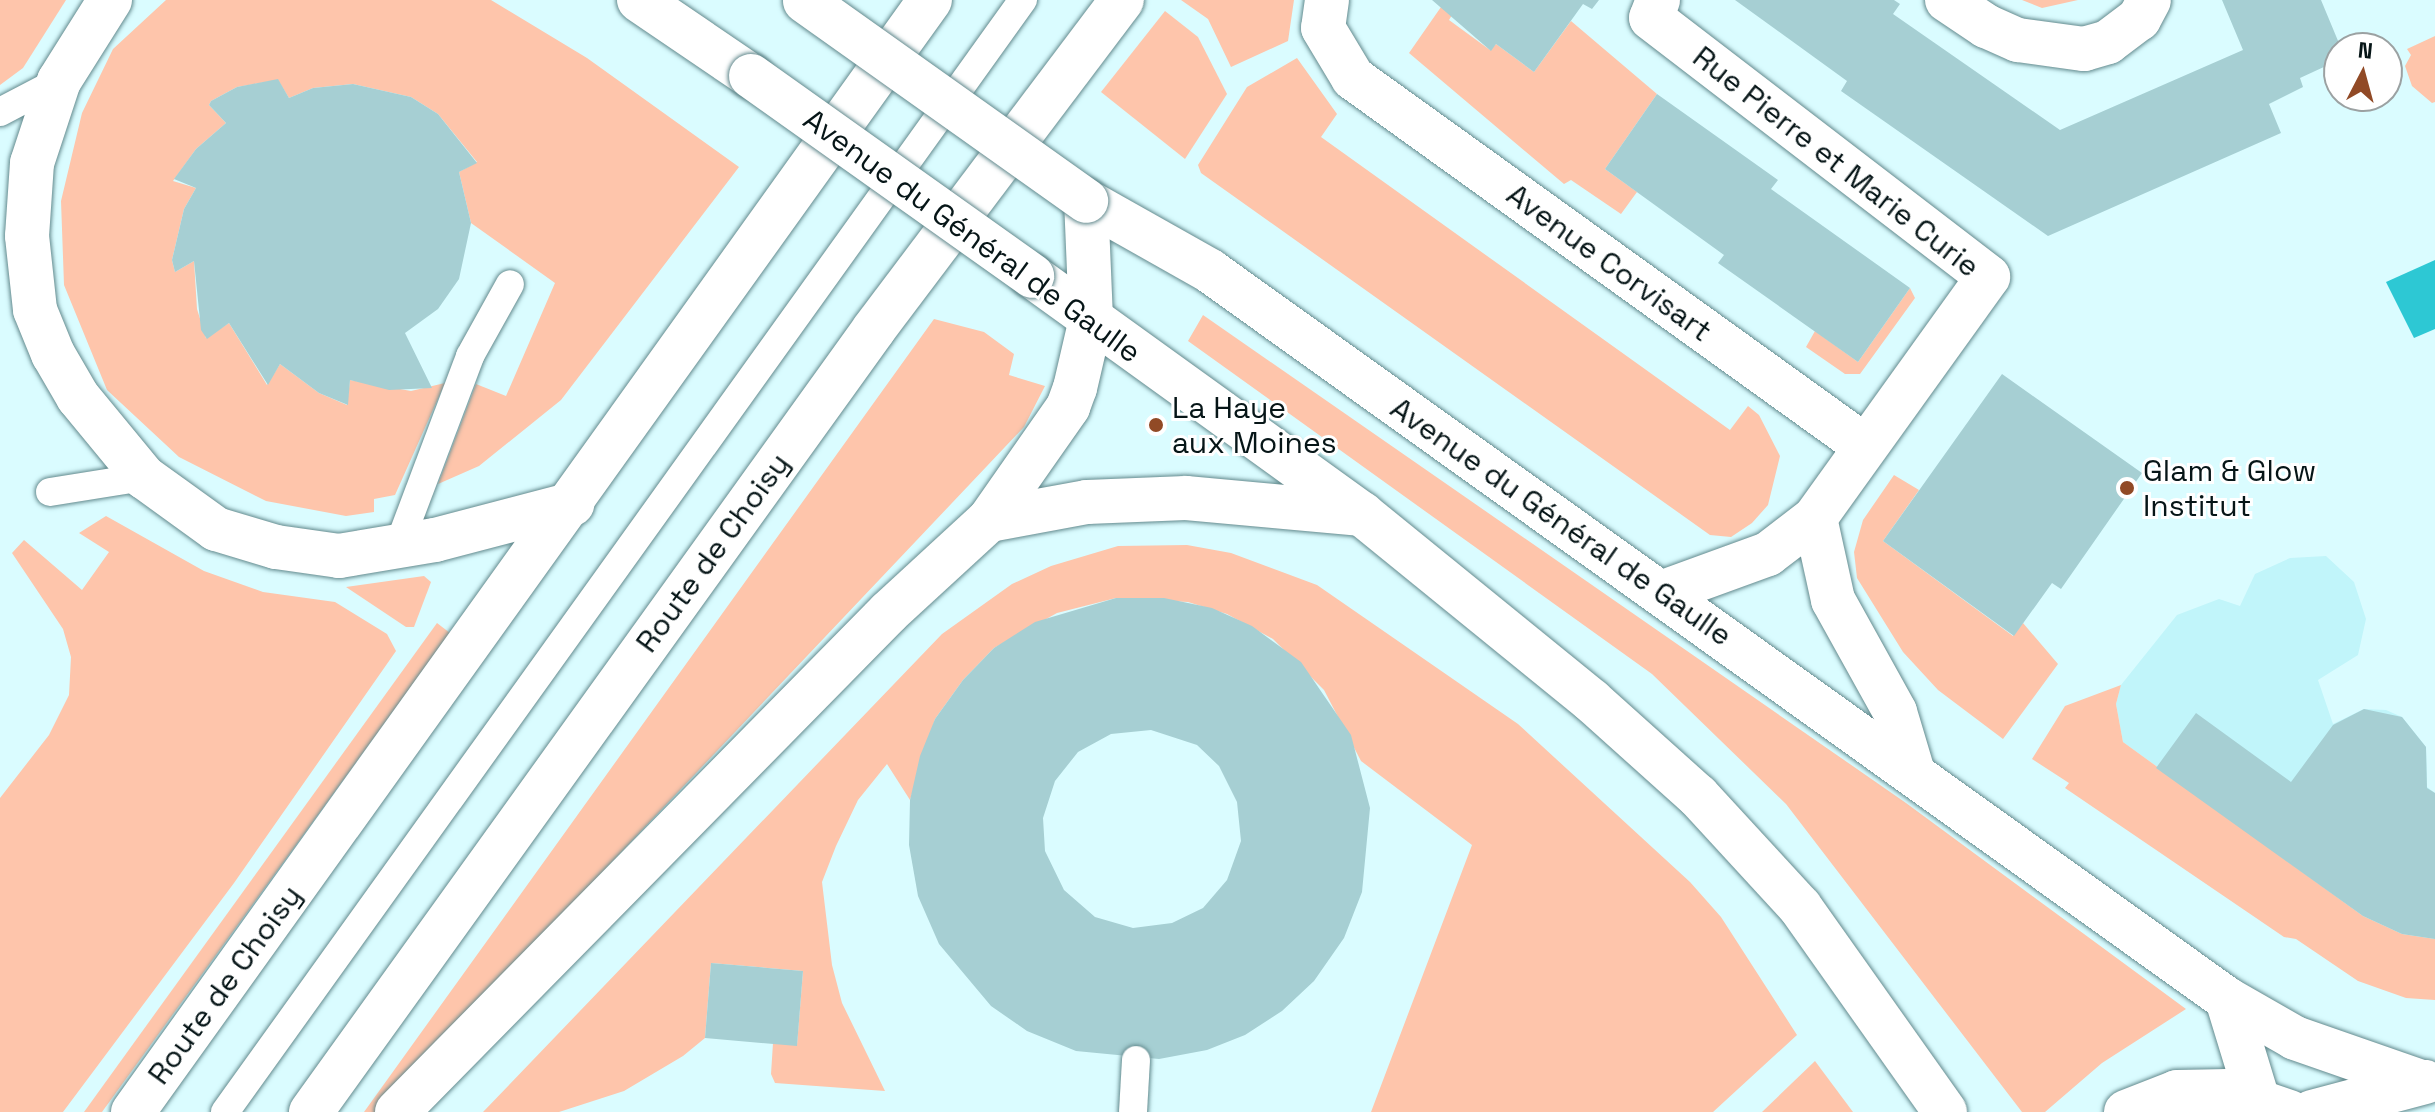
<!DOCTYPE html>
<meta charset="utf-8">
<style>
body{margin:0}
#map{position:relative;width:2435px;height:1112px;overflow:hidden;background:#dafcff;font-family:"Space Grotesk",sans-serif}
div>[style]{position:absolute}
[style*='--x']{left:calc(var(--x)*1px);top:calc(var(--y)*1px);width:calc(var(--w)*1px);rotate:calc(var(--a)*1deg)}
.built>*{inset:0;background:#c1f5fa}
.green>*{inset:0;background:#fec5ab}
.water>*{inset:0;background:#2dc8d4}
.building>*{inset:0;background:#a6cfd3}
.roads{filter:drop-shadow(0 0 2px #638a8e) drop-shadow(0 0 2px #638a8e)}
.lane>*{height:28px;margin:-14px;padding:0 14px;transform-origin:14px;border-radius:14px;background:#fff}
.street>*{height:44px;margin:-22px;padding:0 22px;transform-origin:22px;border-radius:22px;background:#fff}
.secondary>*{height:44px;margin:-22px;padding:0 22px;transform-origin:22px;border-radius:22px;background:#fff}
.primary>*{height:44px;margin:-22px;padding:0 22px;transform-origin:22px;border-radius:22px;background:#fff}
.bridges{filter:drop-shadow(0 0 2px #638a8e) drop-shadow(0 0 2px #638a8e)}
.secondary-bridge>*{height:44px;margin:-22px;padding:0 22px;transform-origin:22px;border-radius:22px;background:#fff}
.dots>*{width:22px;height:22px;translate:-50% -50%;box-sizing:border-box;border:4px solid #fff;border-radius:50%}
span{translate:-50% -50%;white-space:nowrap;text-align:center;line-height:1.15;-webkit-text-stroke:6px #fff;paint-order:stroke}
.street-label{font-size:30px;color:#061517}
.poi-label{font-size:30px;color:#061517}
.left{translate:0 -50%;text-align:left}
.north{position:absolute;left:2323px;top:32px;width:80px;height:80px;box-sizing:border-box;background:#fff;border:2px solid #9ba1a2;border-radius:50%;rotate:6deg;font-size:22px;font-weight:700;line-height:32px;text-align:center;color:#061517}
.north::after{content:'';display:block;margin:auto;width:28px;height:36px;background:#914a26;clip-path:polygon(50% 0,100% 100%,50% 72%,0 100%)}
</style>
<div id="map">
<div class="built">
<div style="clip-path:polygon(2326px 556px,2354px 582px,2366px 619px,2358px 655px,2318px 680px,2333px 724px,2364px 709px,2386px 710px,2402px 717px,2426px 747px,2427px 787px,2435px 793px,2435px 939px,2402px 934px,2363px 916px,2123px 742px,2116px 704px,2121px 685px,2177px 615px,2219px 599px,2240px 606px,2255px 574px,2290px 558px)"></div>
</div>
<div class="green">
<div style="clip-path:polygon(0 0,66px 0,23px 68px,0 85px)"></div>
<div style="clip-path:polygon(166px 0,491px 0,587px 58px,739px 167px,561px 400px,479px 466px,438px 484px,476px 384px,506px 396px,555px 283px,471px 223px,459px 172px,477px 162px,438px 114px,411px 97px,353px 84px,313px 88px,289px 98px,278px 80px,237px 87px,211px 101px,209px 105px,226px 123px,196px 149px,173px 181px,196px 188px,184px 209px,172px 260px,175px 272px,194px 261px,197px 309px,206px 338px,229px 323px,267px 385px,280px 364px,319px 393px,347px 405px,350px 380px,411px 391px,445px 383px,395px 495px,374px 499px,374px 512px,346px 516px,266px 501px,179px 457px,107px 390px,64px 285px,61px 201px,82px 113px,113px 49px)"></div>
<div style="clip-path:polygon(1181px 0,1294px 0,1288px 41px,1231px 67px,1208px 19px)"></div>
<div style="clip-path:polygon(2022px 0,2078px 0,2042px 8px)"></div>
<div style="clip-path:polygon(1441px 7px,1452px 15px,1449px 20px,1490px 50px,1496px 44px,1534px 72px,1571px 21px,1657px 94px,1605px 169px,1637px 192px,1621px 214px,1571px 180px,1564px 184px,1409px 53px)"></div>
<div style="clip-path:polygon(1165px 11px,1198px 37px,1227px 94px,1185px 159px,1101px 92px)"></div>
<div style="clip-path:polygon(2435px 36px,2435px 102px,2432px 103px,2412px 86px,2405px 66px,2411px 55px,2407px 49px)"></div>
<div style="clip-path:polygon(1297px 58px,1337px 114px,1321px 137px,1730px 430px,1748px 406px,1759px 415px,1780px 456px,1768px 505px,1752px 523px,1731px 537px,1710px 535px,1201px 173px,1198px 165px,1247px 87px)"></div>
<div style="clip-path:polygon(1910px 288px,1915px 298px,1860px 374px,1845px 374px,1806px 347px,1815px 331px,1858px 362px)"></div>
<div style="clip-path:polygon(1203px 315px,1906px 803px,2186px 1009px,2102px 1063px,2045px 1112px,2022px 1112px,1786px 804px,1652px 674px,1188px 341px)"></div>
<div style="clip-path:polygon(934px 319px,984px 332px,1014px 354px,1009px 375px,1045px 386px,1024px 427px,375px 1112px,364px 1112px)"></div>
<div style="clip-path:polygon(1894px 475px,1919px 490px,1883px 541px,2013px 636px,2023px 623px,2058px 664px,2003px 739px,1938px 690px,1903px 652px,1857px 578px,1854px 552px,1863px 520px)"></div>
<div style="clip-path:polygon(106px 516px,204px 571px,263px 592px,335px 602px,387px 634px,396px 651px,234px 883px,63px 1112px,0 1112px,0 798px,49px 735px,69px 695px,71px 657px,63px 629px,12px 553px,24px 540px,82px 590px,109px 552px,79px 533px)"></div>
<div style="clip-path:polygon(1187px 545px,1231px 553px,1317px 585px,1518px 724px,1690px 882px,1721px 917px,1797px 1035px,1713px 1112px,1371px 1112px,1472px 845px,1361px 761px,1324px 690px,1273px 639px,1227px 614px,1188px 602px,1116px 598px,1057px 613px,994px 648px,963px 680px,935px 719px,910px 800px,887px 764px,858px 800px,836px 846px,822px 882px,832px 965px,842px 1003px,885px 1091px,775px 1083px,771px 1074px,773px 1043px,797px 1045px,803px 971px,711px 963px,705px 1038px,683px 1056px,624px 1091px,559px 1112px,483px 1112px,942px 634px,1012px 584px,1051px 566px,1118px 546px)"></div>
<div style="clip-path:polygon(424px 576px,431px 582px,414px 627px,406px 627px,346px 587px)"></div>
<div style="clip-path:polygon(437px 623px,450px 633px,102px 1112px,84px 1112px)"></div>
<div style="clip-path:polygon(2121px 685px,2116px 704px,2123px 742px,2363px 916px,2402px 934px,2435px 939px,2435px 1000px,2406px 998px,2358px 981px,2296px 939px,2284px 937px,2065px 788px,2069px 783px,2032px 759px,2065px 706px)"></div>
<div style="clip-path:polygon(1815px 1061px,1853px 1112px,1762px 1112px)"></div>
</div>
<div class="water">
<div style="clip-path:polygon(2435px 260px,2435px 329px,2414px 338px,2386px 282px)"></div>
</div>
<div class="building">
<div style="clip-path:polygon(1432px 0,1599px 0,1592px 9px,1583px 4px,1534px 72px,1496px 44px,1491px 51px)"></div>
<div style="clip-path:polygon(1735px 0,1894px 0,1900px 4px,1893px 14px,2060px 130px,2243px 50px,2222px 0,2321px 0,2341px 48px,2339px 60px,2300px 78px,2303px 87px,2269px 104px,2281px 133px,2048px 236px,1841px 91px,1847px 81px)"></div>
<div style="clip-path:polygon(278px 79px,289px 98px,313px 88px,353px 84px,411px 97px,438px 114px,477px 163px,459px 172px,471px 223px,459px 279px,438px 309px,405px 333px,432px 388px,389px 390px,350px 380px,348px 405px,319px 393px,280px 364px,268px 385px,229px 323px,207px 339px,201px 330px,194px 261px,175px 272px,172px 260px,184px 209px,196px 188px,174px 179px,196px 149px,226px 123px,209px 105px,211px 101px,237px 87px)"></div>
<div style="clip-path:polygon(1657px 94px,1778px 180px,1771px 189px,1910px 288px,1858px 362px,1718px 263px,1724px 255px,1605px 169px)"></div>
<div style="clip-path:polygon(2002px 374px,2142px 473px,2061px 589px,2052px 583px,2014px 636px,1883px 541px)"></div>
<div style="clip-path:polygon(evenodd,1116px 598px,1164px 598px,1212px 608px,1252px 626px,1301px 662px,1351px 735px,1370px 808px,1362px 892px,1344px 938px,1314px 981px,1282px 1011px,1245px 1035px,1207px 1050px,1159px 1059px,1076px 1051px,1027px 1031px,991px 1006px,939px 944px,918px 896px,909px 845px,910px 800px,920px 756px,935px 719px,963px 680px,994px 648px,1035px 622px,1116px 598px,1151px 730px,1197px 745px,1219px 766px,1237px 802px,1241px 841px,1227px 880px,1203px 908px,1172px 923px,1133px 928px,1095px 917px,1064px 890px,1045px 851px,1043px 818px,1055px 781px,1078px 752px,1111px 734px,1151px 730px)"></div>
<div style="clip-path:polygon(2364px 709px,2402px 717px,2426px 747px,2427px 788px,2435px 793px,2435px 939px,2402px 934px,2363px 916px,2156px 768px,2196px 713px,2291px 782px,2333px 725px)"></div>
<div style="clip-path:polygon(711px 963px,803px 971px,797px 1046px,705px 1038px)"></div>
</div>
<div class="roads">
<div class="lane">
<div style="--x:0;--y:112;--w:67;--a:-27.7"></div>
<div style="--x:50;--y:492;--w:95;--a:-9.1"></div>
<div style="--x:398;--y:547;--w:204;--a:-69.3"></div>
<div style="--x:470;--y:356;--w:82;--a:-60.9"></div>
<div style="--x:225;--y:1112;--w:1369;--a:-54.34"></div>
<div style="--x:1133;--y:1112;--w:52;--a:-86.7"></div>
</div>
<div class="street">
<div style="--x:1327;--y:0;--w:28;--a:98"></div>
<div style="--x:1323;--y:28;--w:58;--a:59"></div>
<div style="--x:1353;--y:78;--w:631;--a:35.71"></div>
<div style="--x:1658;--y:0;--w:19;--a:111"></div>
<div style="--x:1651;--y:18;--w:425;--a:37.5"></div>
<div style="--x:1988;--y:277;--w:297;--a:125.7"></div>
<div style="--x:1815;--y:518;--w:59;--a:142.5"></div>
<div style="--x:1768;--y:554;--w:114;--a:160"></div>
<div style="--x:1947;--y:0;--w:47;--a:33.7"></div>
<div style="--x:1986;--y:26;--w:35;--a:24"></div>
<div style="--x:2018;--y:40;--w:67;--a:7.8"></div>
<div style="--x:2084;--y:49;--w:25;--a:-16"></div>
<div style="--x:2108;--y:42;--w:39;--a:-37"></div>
<div style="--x:2139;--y:19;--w:21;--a:-62"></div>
<div style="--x:1815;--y:518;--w:84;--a:77.6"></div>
<div style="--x:1833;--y:600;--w:128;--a:61"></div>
<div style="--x:1895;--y:712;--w:59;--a:73.4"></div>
</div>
<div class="secondary">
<div style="--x:639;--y:0;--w:135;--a:34.2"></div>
<div style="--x:1086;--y:201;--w:142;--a:29.4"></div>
<div style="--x:1210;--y:271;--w:1251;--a:35.6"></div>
<div style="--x:2227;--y:999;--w:102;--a:73"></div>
<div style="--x:1032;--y:276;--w:407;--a:35.8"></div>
<div style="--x:1362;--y:514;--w:296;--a:39.1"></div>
<div style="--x:1592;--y:701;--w:142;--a:41.9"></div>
<div style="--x:1698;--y:796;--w:151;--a:47.4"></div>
<div style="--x:1800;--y:907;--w:251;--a:54.7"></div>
<div style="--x:2227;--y:999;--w:78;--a:29.8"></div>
<div style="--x:2295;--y:1038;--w:133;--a:19.2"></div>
<div style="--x:2126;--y:1112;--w:55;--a:-21.4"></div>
<div style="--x:2177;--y:1092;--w:51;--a:-1.1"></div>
<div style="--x:2228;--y:1091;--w:65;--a:19"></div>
<div style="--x:2312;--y:1112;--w:117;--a:-14.9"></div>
</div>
<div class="primary">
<div style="--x:110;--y:0;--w:96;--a:122.2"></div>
<div style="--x:59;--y:81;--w:86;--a:108.2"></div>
<div style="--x:32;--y:163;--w:73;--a:93.9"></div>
<div style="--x:27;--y:236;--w:74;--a:83.8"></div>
<div style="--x:35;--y:310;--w:48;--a:67.8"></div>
<div style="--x:53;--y:354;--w:50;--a:59.8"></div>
<div style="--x:78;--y:397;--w:104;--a:50.5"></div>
<div style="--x:144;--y:477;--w:89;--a:35.8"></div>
<div style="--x:216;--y:529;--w:63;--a:16.7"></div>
<div style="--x:276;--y:547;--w:64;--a:8.1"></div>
<div style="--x:339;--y:556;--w:97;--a:-9.5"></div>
<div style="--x:435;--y:540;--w:142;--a:-14.7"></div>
<div style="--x:989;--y:520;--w:100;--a:-10.4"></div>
<div style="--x:1087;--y:502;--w:99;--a:-2.3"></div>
<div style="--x:1186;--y:498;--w:177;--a:5.2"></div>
<div style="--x:133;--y:1112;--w:1368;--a:-54.37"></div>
<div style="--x:311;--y:1112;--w:964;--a:-54.28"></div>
<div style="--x:874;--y:329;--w:412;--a:-53"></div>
<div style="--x:397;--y:1112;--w:701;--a:-45.46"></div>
<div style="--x:889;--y:612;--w:136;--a:-42.6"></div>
<div style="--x:989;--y:520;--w:138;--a:-55"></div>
<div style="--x:1068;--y:407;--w:20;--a:-70"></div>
<div style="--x:1075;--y:388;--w:71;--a:-76.9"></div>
<div style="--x:1091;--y:319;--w:118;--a:-92.4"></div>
</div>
</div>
<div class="bridges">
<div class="secondary-bridge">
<div style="--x:805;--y:1;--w:345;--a:35.4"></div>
<div style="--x:751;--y:76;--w:345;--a:35.4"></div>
</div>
</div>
<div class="dots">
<div style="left:1156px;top:425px;background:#914a26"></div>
<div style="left:2127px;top:488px;background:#914a26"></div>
</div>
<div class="street-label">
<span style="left:1836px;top:162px;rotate:38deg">Rue Pierre et Marie Curie</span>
<span style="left:972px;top:236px;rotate:36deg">Avenue du Général de Gaulle</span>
<span style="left:1609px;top:263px;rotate:36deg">Avenue Corvisart</span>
<span style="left:1561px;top:522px;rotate:35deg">Avenue du Général de Gaulle</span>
<span style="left:713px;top:553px;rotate:-54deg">Route de Choisy</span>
<span style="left:225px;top:985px;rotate:-54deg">Route de Choisy</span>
</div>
<div class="poi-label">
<span class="left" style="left:1172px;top:425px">La Haye<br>aux Moines</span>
<span class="left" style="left:2143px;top:488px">Glam &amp; Glow<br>Institut</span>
</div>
<div class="north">N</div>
</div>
